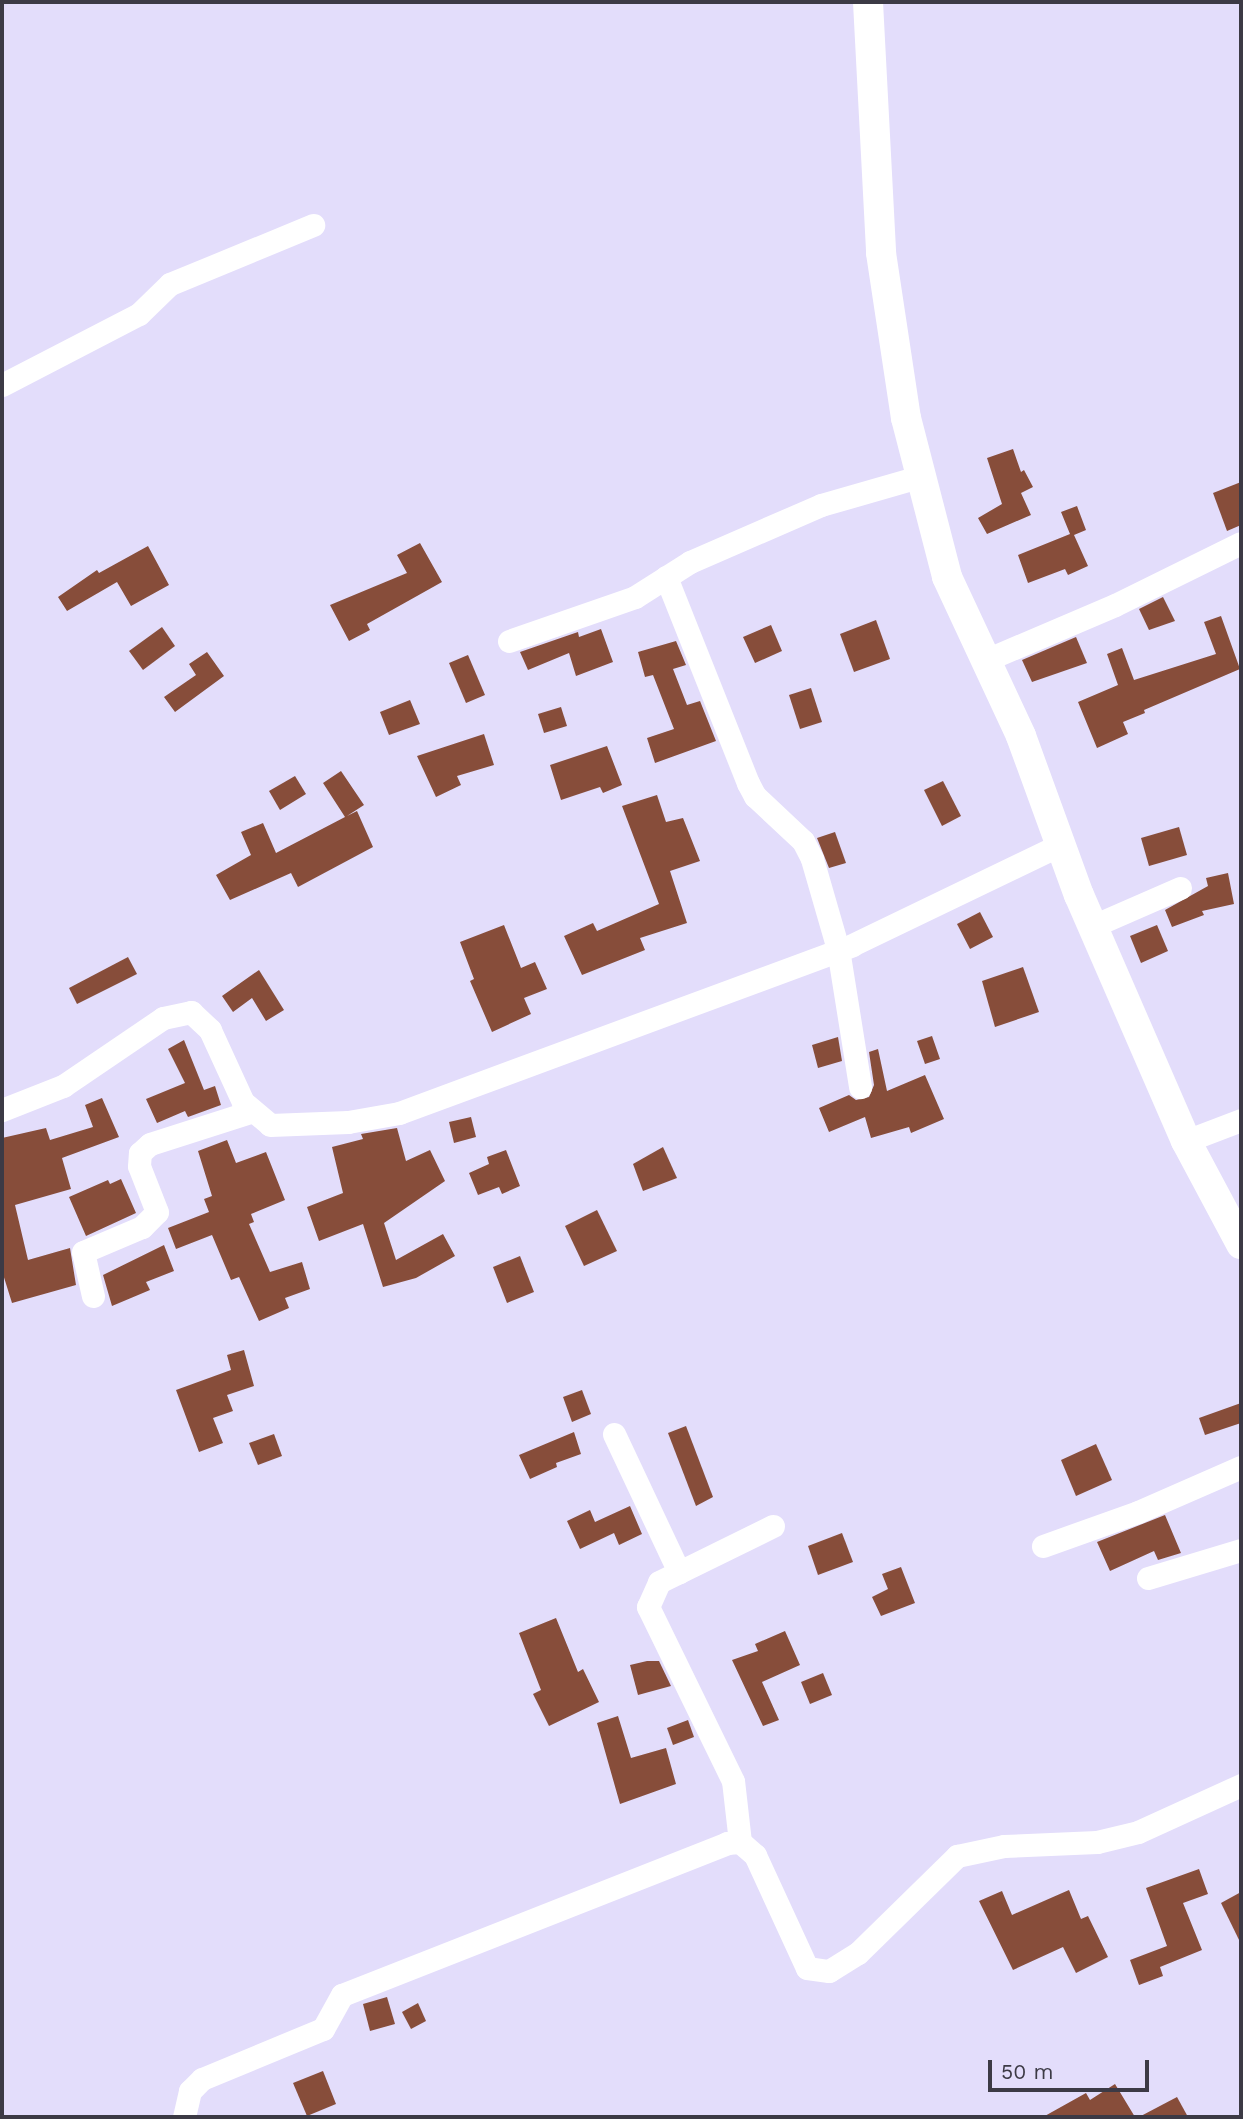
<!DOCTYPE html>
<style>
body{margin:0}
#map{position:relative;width:1243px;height:2119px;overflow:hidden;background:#e3ddfb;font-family:"Work Sans",sans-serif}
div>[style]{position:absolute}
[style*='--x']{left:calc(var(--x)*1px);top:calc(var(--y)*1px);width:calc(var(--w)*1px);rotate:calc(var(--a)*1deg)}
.building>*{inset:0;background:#874d3a}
.minor>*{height:23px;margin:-11.5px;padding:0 11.5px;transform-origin:11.5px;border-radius:11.5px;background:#fff}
.major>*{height:30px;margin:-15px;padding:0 15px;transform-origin:15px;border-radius:15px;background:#fff}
span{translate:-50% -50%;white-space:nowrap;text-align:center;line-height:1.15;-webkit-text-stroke:7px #e3ddfb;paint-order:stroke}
.frame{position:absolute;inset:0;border:4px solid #3c3a45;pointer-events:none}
.scale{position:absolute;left:988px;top:2060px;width:161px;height:32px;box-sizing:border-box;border:4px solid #3c3a45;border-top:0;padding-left:9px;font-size:21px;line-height:24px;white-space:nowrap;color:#3c3a45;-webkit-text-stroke:5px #e3ddfb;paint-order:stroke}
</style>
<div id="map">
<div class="building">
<div style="clip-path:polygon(1013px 449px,1021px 472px,1024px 470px,1033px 487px,1021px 493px,1031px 515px,987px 534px,978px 518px,1002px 504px,987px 458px)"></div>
<div style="clip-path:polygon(1241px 482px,1241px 525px,1227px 531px,1213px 493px)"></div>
<div style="clip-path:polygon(1077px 506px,1086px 530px,1074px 535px,1088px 566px,1068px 575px,1065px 569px,1028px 583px,1018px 555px,1070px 534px,1061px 512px)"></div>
<div style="clip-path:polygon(420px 543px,442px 582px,367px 624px,370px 630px,349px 641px,330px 605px,407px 573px,397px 555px)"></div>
<div style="clip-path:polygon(148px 546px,169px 585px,131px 606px,117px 582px,67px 611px,58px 597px,97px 570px,99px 573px)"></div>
<div style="clip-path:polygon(1163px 597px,1175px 621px,1149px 630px,1139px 609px)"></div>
<div style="clip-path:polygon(1221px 616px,1240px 669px,1144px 710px,1145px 713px,1123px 722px,1128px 734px,1097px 748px,1078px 702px,1118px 685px,1107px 654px,1122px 648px,1134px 680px,1216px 654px,1204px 622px)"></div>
<div style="clip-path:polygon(876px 620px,890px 659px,854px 672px,840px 634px)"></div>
<div style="clip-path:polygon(771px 625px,782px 651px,755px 663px,743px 637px)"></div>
<div style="clip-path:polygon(162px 627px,175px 646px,143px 670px,129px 651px)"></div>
<div style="clip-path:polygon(601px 629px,613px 662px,576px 676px,569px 653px,528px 670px,520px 652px,578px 632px,579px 637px)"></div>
<div style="clip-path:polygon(1076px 637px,1087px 663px,1032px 682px,1022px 660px)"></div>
<div style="clip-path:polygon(676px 641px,686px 665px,673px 669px,687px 705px,700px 701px,716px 741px,655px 763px,647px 738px,674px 729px,653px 675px,645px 677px,638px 652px)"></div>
<div style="clip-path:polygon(207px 652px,224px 676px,175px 712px,164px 697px,196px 675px,189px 664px)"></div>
<div style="clip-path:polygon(468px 655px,485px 695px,466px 703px,449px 663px)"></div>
<div style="clip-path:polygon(811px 688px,822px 722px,800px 729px,789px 695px)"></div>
<div style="clip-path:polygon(410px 700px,420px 724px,389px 735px,380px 712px)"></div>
<div style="clip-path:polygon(561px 707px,567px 726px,544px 733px,538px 714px)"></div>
<div style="clip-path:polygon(484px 734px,494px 765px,457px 776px,461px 785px,436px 797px,417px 756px)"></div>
<div style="clip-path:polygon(607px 746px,622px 785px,603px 793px,600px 787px,561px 800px,550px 765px)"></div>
<div style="clip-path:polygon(341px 771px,364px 805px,347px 816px,357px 811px,373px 847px,298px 887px,291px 873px,230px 900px,216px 875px,251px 855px,241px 832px,263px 823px,276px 853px,345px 817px,323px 783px)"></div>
<div style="clip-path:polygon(295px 776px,306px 794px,280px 810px,269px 791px)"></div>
<div style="clip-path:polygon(943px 781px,961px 816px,942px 826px,924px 790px)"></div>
<div style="clip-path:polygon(657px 795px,666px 822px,683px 818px,700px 861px,670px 871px,687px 923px,640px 938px,645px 950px,582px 975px,564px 936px,593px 923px,597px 931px,659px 904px,622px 806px)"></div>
<div style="clip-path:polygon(1179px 827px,1187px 855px,1149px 866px,1141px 838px)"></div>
<div style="clip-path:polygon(835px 832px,846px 863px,829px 868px,817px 838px)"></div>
<div style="clip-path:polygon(1228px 873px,1234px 904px,1202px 911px,1204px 915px,1172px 927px,1165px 910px,1208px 886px,1206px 878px)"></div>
<div style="clip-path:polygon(980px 912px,993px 937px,970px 949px,957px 924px)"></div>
<div style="clip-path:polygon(504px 925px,521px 968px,535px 962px,547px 989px,524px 998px,531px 1014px,492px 1032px,470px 981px,474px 979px,460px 942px)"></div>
<div style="clip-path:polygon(1157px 925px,1168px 951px,1141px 963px,1130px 936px)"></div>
<div style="clip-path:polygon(128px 957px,137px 974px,77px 1004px,69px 988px)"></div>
<div style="clip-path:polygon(1023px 967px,1039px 1012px,995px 1027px,982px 981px)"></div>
<div style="clip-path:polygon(259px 970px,284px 1010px,266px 1021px,252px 998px,233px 1012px,222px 996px)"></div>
<div style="clip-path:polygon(932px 1036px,940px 1059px,925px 1064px,917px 1041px)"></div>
<div style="clip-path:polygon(838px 1037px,842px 1061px,818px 1068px,812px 1045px)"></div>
<div style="clip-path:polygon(184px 1040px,204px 1090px,215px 1086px,221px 1105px,188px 1117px,185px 1111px,157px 1123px,146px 1099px,185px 1083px,168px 1049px)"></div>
<div style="clip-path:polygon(878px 1049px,887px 1091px,925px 1075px,944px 1119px,911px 1133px,909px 1127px,871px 1138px,865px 1117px,829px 1132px,819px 1108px,849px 1095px,856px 1100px,869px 1097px,874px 1085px,869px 1052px)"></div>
<div style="clip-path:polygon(102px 1098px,119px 1137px,62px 1158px,71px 1189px,15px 1205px,28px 1260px,70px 1248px,76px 1285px,12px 1303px,2px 1271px,2px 1138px,46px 1128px,50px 1140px,93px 1127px,85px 1105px)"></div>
<div style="clip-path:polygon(471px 1117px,476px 1137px,454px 1143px,449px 1122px)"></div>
<div style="clip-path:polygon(397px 1128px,406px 1161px,430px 1150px,445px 1181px,384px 1223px,396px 1260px,443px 1234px,455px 1256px,416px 1278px,383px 1287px,363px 1224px,319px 1241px,307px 1207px,343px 1193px,332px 1147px,363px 1139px,361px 1134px)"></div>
<div style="clip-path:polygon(227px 1140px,236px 1163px,266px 1152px,285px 1200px,251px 1214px,254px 1222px,249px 1224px,270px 1272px,302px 1262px,310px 1289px,285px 1298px,289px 1308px,259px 1321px,239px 1277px,231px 1280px,212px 1235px,176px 1249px,168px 1228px,209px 1212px,204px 1199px,212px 1196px,198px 1151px)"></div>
<div style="clip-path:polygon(663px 1147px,677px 1178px,643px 1191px,633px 1164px)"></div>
<div style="clip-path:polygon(506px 1150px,520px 1186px,502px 1194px,499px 1187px,478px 1195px,469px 1173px,489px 1164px,487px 1157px)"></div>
<div style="clip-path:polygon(121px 1179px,136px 1213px,86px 1236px,69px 1197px,108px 1180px,110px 1184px)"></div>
<div style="clip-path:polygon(597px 1210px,617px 1251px,584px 1266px,565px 1226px)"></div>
<div style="clip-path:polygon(164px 1245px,174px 1271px,146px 1282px,150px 1290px,112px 1306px,103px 1275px)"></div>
<div style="clip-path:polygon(520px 1256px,534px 1292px,507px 1303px,493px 1267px)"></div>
<div style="clip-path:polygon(244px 1350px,254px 1386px,227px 1395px,233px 1411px,213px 1418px,223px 1443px,199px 1452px,176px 1390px,231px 1370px,227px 1355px)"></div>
<div style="clip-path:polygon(582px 1390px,591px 1414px,572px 1422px,563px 1397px)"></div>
<div style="clip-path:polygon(1241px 1403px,1241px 1423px,1205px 1435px,1199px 1418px)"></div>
<div style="clip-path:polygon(686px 1426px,713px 1497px,696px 1506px,668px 1433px)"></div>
<div style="clip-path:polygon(574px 1432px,581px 1454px,556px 1463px,557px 1467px,530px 1479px,519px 1455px)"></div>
<div style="clip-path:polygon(274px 1434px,282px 1456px,258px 1465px,249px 1443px)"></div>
<div style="clip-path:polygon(1096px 1444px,1112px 1480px,1076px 1496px,1061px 1460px)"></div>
<div style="clip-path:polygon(630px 1506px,642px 1534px,619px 1545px,614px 1533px,580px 1549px,567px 1521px,590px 1510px,595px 1522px)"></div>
<div style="clip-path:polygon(1165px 1515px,1181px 1553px,1158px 1560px,1154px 1551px,1110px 1571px,1097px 1542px)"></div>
<div style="clip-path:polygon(842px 1533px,853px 1562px,818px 1575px,808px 1546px)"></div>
<div style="clip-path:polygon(901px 1567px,915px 1603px,881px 1616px,872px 1597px,888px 1589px,882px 1574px)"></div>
<div style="clip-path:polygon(556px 1618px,578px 1672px,583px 1669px,599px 1702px,549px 1726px,533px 1694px,541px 1690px,519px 1633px)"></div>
<div style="clip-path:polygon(785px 1631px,800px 1665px,762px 1682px,779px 1720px,763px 1726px,732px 1660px,758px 1651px,755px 1644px)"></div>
<div style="clip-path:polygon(647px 1661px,659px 1661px,671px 1686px,638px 1695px,630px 1665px)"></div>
<div style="clip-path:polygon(823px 1673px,832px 1695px,810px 1704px,801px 1682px)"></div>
<div style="clip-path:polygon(618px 1716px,631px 1758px,666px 1748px,676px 1784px,620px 1804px,597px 1723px)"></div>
<div style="clip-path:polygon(688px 1720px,694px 1737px,673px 1745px,667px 1728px)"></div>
<div style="clip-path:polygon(1199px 1869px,1208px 1894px,1183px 1903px,1202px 1950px,1160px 1967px,1163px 1976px,1139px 1985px,1130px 1960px,1167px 1946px,1146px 1888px)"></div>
<div style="clip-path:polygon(1069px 1890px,1081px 1919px,1088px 1916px,1108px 1957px,1076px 1973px,1063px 1947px,1013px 1970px,979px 1901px,1002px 1891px,1012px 1915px)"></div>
<div style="clip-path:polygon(1241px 1892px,1241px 1944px,1221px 1903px)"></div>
<div style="clip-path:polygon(387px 1997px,395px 2024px,370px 2031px,363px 2004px)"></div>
<div style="clip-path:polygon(418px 2003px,426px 2021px,411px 2029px,402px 2012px)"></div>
<div style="clip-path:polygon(323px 2071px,336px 2104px,307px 2116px,293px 2083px)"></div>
<div style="clip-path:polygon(1115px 2084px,1135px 2117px,1043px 2117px,1086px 2093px,1090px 2100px)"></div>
<div style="clip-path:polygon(1177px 2097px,1188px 2117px,1139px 2117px)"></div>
</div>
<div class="minor">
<div style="--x:2;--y:385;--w:154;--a:-27.4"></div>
<div style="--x:139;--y:314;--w:43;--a:-44.1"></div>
<div style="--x:170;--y:284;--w:155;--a:-22.4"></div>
<div style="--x:666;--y:577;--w:222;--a:68.3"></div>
<div style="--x:748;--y:783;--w:15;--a:62"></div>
<div style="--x:755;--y:796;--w:66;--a:43.2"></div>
<div style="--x:803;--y:841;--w:20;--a:63"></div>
<div style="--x:812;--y:859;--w:94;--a:73.9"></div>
<div style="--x:838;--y:949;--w:140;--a:80.9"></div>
<div style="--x:509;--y:641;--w:133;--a:-19.2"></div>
<div style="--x:635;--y:597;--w:65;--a:-32.5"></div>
<div style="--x:690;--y:562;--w:143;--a:-23.5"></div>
<div style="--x:821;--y:505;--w:105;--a:-16"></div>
<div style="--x:986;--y:660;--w:140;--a:-23.1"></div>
<div style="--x:1115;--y:605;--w:140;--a:-26.2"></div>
<div style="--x:1093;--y:926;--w:95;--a:-23.6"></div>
<div style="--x:2;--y:1110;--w:66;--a:-21.5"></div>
<div style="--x:63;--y:1086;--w:121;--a:-34.2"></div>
<div style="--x:163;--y:1018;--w:29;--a:-12"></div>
<div style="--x:191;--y:1012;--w:26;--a:43"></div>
<div style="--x:210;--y:1030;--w:79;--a:65.4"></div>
<div style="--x:243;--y:1102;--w:35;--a:40"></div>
<div style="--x:270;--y:1125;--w:78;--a:-2.2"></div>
<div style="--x:348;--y:1122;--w:52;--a:-10"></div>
<div style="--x:399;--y:1113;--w:483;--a:-20.3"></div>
<div style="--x:852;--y:945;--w:233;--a:-25.7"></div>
<div style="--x:1186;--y:1141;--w:59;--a:-20.9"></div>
<div style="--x:93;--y:1296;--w:45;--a:-102.8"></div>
<div style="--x:83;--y:1252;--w:64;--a:-23"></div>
<div style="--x:142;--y:1227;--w:21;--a:-45"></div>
<div style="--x:157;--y:1212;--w:49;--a:-111.4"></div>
<div style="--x:139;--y:1166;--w:13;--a:-86"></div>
<div style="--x:140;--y:1153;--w:13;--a:-42"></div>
<div style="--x:150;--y:1144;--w:105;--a:-17.7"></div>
<div style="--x:614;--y:1434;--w:153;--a:64.8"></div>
<div style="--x:1043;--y:1546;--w:101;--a:-19.7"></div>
<div style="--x:1138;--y:1512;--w:112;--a:-23.6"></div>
<div style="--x:1148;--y:1578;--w:97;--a:-16.8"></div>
<div style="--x:740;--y:1842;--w:61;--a:-96.5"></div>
<div style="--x:733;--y:1781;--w:194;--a:-116"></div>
<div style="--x:648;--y:1607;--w:27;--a:-66"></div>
<div style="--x:659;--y:1582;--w:127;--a:-26.2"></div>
<div style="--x:184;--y:2117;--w:27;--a:-77"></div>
<div style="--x:190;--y:2091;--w:17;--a:-45"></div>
<div style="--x:202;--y:2079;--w:131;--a:-22.5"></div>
<div style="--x:323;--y:2029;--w:39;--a:-61"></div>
<div style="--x:342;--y:1995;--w:414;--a:-21.5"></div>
<div style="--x:727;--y:1843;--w:13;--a:-4"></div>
<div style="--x:740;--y:1842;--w:20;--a:41"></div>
<div style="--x:755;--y:1855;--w:124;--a:65.3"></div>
<div style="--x:807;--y:1968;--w:22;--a:8"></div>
<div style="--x:829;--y:1971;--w:34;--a:-32"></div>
<div style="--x:858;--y:1953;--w:139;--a:-44.4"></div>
<div style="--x:957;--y:1856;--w:48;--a:-12"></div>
<div style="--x:1004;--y:1846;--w:93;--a:-2.5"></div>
<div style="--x:1097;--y:1842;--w:42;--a:-13.7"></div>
<div style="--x:1138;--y:1832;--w:113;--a:-24.5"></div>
</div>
<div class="major">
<div style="--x:868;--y:2;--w:251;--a:87"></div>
<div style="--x:881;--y:253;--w:167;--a:81.4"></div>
<div style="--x:906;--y:418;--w:164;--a:75.5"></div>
<div style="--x:947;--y:577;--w:175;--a:65"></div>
<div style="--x:1021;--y:736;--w:169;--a:70"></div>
<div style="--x:1079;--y:895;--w:268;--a:66.5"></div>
<div style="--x:1186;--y:1141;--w:117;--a:61.9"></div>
</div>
<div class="frame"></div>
<div class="scale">50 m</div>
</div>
